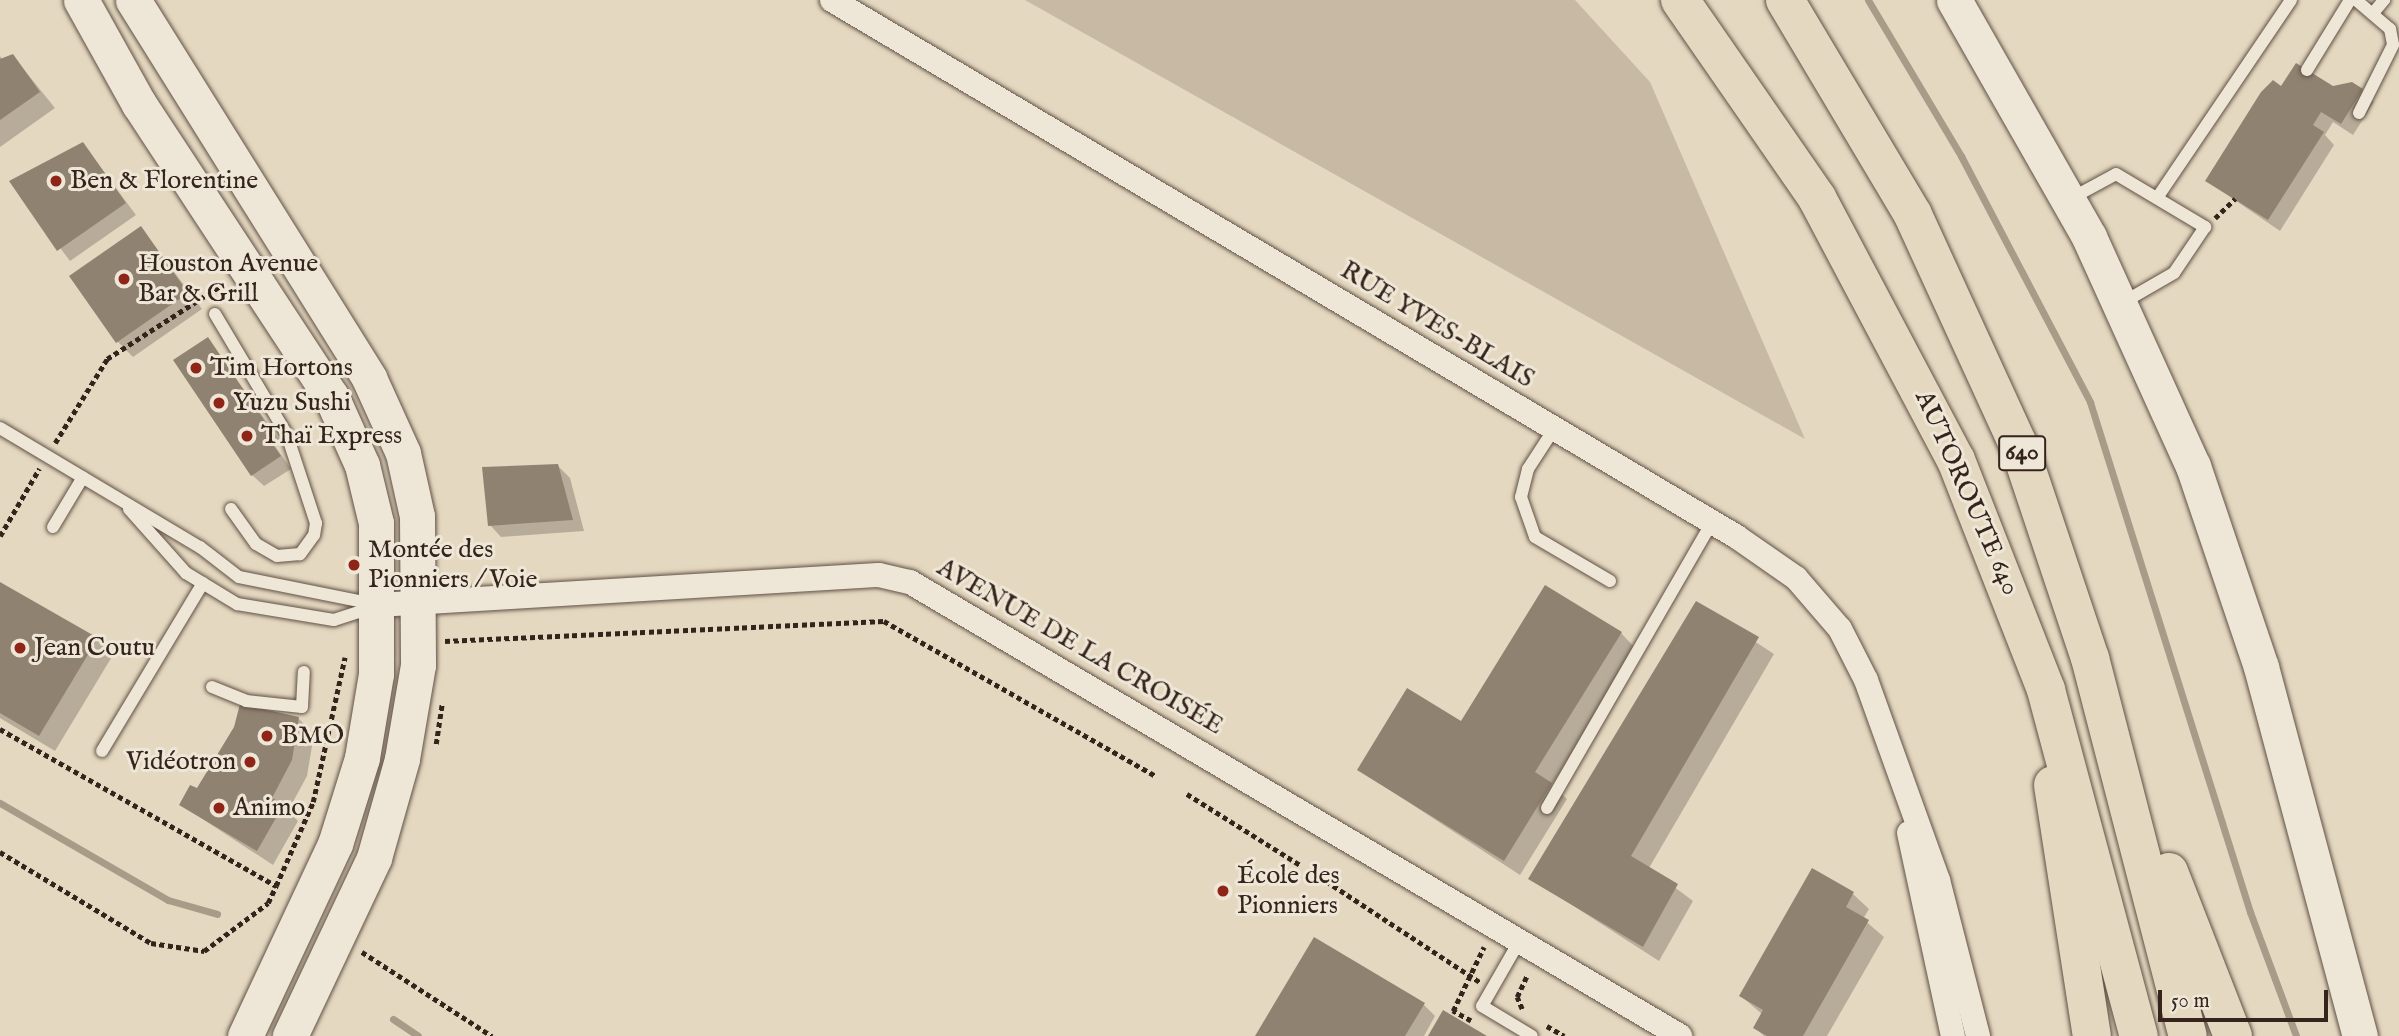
<!DOCTYPE html>
<meta charset="utf-8">
<style>
body{margin:0}
#map{position:relative;width:2399px;height:1036px;overflow:hidden;background:#e5d8c0;font-family:"IM FELL English",serif}
div>[style]{position:absolute}
[style*='--x']{left:calc(var(--x)*1px);top:calc(var(--y)*1px);width:calc(var(--w)*1px);rotate:calc(var(--a)*1deg)}
.green>*{inset:0;background:#c7b9a4}
.shadow>*{inset:0;background:#0003}
.stream>*{height:7px;margin:-3.5px;padding:0 3.5px;transform-origin:3.5px;border-radius:3.5px;background:#a99b88}
.building>*{inset:0;background:#908271}
.path>*{height:4.5px;margin-top:-2.25px;transform-origin:0;background:repeating-linear-gradient(90deg,#34241c 0 5px,transparent 0 8.5px)}
.roads{filter:drop-shadow(0 0 2px #605145) drop-shadow(0 0 2px #605145)}
.lane>*{height:12px;margin:-6px;padding:0 6px;transform-origin:6px;border-radius:6px;background:#eee6d6}
.street>*{height:24px;margin:-12px;padding:0 12px;transform-origin:12px;border-radius:12px;background:#eee6d6}
.secondary>*{height:35px;margin:-17.5px;padding:0 17.5px;transform-origin:17.5px;border-radius:17.5px;background:#eee6d6}
.highway>*{height:38px;margin:-19px;padding:0 19px;transform-origin:19px;border-radius:19px;background:#e5d8c0}
.dots>*{width:19px;height:19px;translate:-50% -50%;box-sizing:border-box;border:4px solid #eee6d6;border-radius:50%}
span{translate:-50% -50%;white-space:nowrap;text-align:center;line-height:1.15;-webkit-text-stroke:6px #eee6d6;paint-order:stroke}
.shield-label span{padding:2px 5px;background:#eee6d6;border:2px solid;border-radius:5px;-webkit-text-stroke-width:0}
.shield-label{font-size:24px;color:#34241c;font-weight:700}
.poi-label{font-size:26px;color:#34241c}
.left{translate:0 -50%;text-align:left}
.right{translate:-100% -50%;text-align:right}
.street-label{font-size:26px;color:#34241c}
.scale{position:absolute;left:2158px;top:990px;width:170px;height:32px;box-sizing:border-box;border:4px solid #34241c;border-top:0;padding-left:9px;font-size:21px;line-height:24px;white-space:nowrap;color:#34241c;-webkit-text-stroke:5px #eee6d6;paint-order:stroke}
</style>
<div id="map">
<div class="green">
<div style="clip-path:polygon(1025px 0,1575px 0,1650px 82px,1805px 439px)"></div>
</div>
<div class="shadow">
<div style="clip-path:polygon(0 56px,4px 62px,13px 56px,55px 108px,0 147px)"></div>
<div style="clip-path:polygon(2282px 88px,2362px 90px,2374px 102px,2353px 135px,2333px 122px,2325px 135px,2334px 145px,2280px 231px,2207px 181px)"></div>
<div style="clip-path:polygon(83px 144px,136px 215px,70px 261px,11px 182px)"></div>
<div style="clip-path:polygon(141px 228px,202px 309px,133px 357px,117px 341px)"></div>
<div style="clip-path:polygon(208px 339px,281px 442px,275px 446px,291px 469px,264px 486px,252px 475px)"></div>
<div style="clip-path:polygon(558px 466px,570px 478px,584px 531px,501px 537px,490px 525px)"></div>
<div style="clip-path:polygon(0 584px,97px 639px,113px 655px,55px 751px,0 718px)"></div>
<div style="clip-path:polygon(1696px 603px,1774px 654px,1649px 868px,1693px 901px,1659px 961px,1530px 878px)"></div>
<div style="clip-path:polygon(1621px 633px,1636px 649px,1552px 785px,1567px 799px,1520px 875px,1359px 770px,1461px 724px)"></div>
<div style="clip-path:polygon(298px 718px,314px 734px,307px 776px,288px 811px,298px 821px,273px 865px,181px 805px,198px 791px,236px 728px)"></div>
<div style="clip-path:polygon(1853px 894px,1869px 909px,1863px 919px,1884px 937px,1827px 1036px,1764px 1036px,1755px 1028px,1763px 1015px,1741px 996px)"></div>
<div style="clip-path:polygon(1424px 1005px,1435px 1016px,1424px 1036px,1257px 1036px)"></div>
</div>
<div class="stream">
<div style="--x:1868;--y:0;--w:182;--a:59.2"></div>
<div style="--x:1961;--y:156;--w:278;--a:62.3"></div>
<div style="--x:2090;--y:402;--w:535;--a:72.58"></div>
<div style="--x:2250;--y:912;--w:132;--a:69.6"></div>
<div style="--x:0;--y:803;--w:194;--a:30"></div>
<div style="--x:168;--y:900;--w:51;--a:15.9"></div>
<div style="--x:393;--y:1019;--w:30;--a:34"></div>
</div>
<div class="building">
<div style="clip-path:polygon(13px 54px,40px 92px,0 120px,0 59px)"></div>
<div style="clip-path:polygon(2296px 63px,2333px 86px,2352px 82px,2363px 89px,2341px 124px,2321px 112px,2313px 125px,2324px 132px,2268px 220px,2205px 181px,2261px 92px,2273px 80px,2281px 86px)"></div>
<div style="clip-path:polygon(83px 142px,126px 203px,57px 251px,9px 181px)"></div>
<div style="clip-path:polygon(141px 226px,188px 293px,116px 343px,69px 276px)"></div>
<div style="clip-path:polygon(208px 337px,270px 429px,265px 433px,281px 456px,251px 476px,173px 360px)"></div>
<div style="clip-path:polygon(558px 464px,573px 520px,488px 526px,482px 467px)"></div>
<div style="clip-path:polygon(0 582px,98px 638px,39px 736px,0 713px)"></div>
<div style="clip-path:polygon(1545px 585px,1622px 632px,1535px 772px,1552px 783px,1504px 861px,1357px 770px,1407px 688px,1461px 721px)"></div>
<div style="clip-path:polygon(1696px 601px,1759px 637px,1631px 856px,1678px 884px,1643px 947px,1528px 879px)"></div>
<div style="clip-path:polygon(240px 704px,299px 717px,292px 760px,272px 798px,284px 804px,257px 851px,179px 805px,190px 785px,197px 788px,234px 727px)"></div>
<div style="clip-path:polygon(1812px 868px,1854px 892px,1846px 907px,1869px 920px,1803px 1036px,1767px 1036px,1753px 1028px,1763px 1010px,1739px 996px)"></div>
<div style="clip-path:polygon(1314px 937px,1425px 1003px,1405px 1036px,1255px 1036px)"></div>
<div style="clip-path:polygon(1443px 1010px,1487px 1036px,1428px 1036px)"></div>
</div>
<div class="path">
<div style="--x:2215;--y:218;--w:28;--a:-44"></div>
<div style="--x:55;--y:443;--w:99;--a:-58.2"></div>
<div style="--x:107;--y:359;--w:140;--a:-32.8"></div>
<div style="--x:0;--y:536;--w:78;--a:-59.8"></div>
<div style="--x:445;--y:641;--w:439;--a:-2.6"></div>
<div style="--x:884;--y:621;--w:314;--a:29.7"></div>
<div style="--x:0;--y:729;--w:318;--a:29.6"></div>
<div style="--x:436;--y:744;--w:40;--a:-81.5"></div>
<div style="--x:1187;--y:794;--w:133;--a:32.1"></div>
<div style="--x:0;--y:852;--w:176;--a:31.1"></div>
<div style="--x:151;--y:943;--w:54;--a:8.6"></div>
<div style="--x:204;--y:951;--w:80;--a:-36.9"></div>
<div style="--x:268;--y:903;--w:19;--a:-65"></div>
<div style="--x:276;--y:886;--w:92;--a:-66.2"></div>
<div style="--x:313;--y:802;--w:148;--a:-77.6"></div>
<div style="--x:1326;--y:881;--w:184;--a:33.3"></div>
<div style="--x:362;--y:952;--w:155;--a:32.9"></div>
<div style="--x:1522;--y:1009;--w:13;--a:-113"></div>
<div style="--x:1517;--y:997;--w:23;--a:-65"></div>
<div style="--x:1471;--y:1021;--w:21;--a:-151"></div>
<div style="--x:1453;--y:1011;--w:71;--a:-64.2"></div>
<div style="--x:1547;--y:1026;--w:20;--a:30"></div>
</div>
<div class="roads">
<div class="lane">
<div style="--x:2356;--y:0;--w:45;--a:40.5"></div>
<div style="--x:2390;--y:29;--w:16;--a:79"></div>
<div style="--x:2393;--y:45;--w:76;--a:116.6"></div>
<div style="--x:2374;--y:12;--w:16;--a:-50"></div>
<div style="--x:2307;--y:70;--w:82;--a:-58.4"></div>
<div style="--x:2157;--y:198;--w:239;--a:-55.9"></div>
<div style="--x:2070;--y:199;--w:52;--a:-28.5"></div>
<div style="--x:2116;--y:174;--w:104;--a:30.8"></div>
<div style="--x:2205;--y:227;--w:55;--a:124"></div>
<div style="--x:2174;--y:273;--w:60;--a:150"></div>
<div style="--x:215;--y:314;--w:141;--a:59.2"></div>
<div style="--x:287;--y:435;--w:93;--a:71.8"></div>
<div style="--x:316;--y:523;--w:12;--a:99"></div>
<div style="--x:314;--y:535;--w:24;--a:126"></div>
<div style="--x:300;--y:554;--w:23;--a:175"></div>
<div style="--x:277;--y:556;--w:24;--a:-150"></div>
<div style="--x:256;--y:544;--w:43;--a:-125.5"></div>
<div style="--x:0;--y:428;--w:233;--a:30.8"></div>
<div style="--x:200;--y:547;--w:49;--a:37.6"></div>
<div style="--x:239;--y:577;--w:138;--a:11.3"></div>
<div style="--x:1554;--y:429;--w:48;--a:123"></div>
<div style="--x:1528;--y:469;--w:29;--a:104"></div>
<div style="--x:1521;--y:497;--w:42;--a:70.7"></div>
<div style="--x:1535;--y:537;--w:87;--a:30.4"></div>
<div style="--x:129;--y:509;--w:86;--a:48.3"></div>
<div style="--x:186;--y:573;--w:60;--a:31.3"></div>
<div style="--x:237;--y:604;--w:98;--a:9.4"></div>
<div style="--x:334;--y:620;--w:42;--a:-18"></div>
<div style="--x:53;--y:527;--w:58;--a:-59"></div>
<div style="--x:212;--y:687;--w:37;--a:22"></div>
<div style="--x:246;--y:701;--w:56;--a:6.1"></div>
<div style="--x:302;--y:707;--w:35;--a:-87"></div>
<div style="--x:102;--y:751;--w:196;--a:-59"></div>
<div style="--x:1547;--y:808;--w:330;--a:-60"></div>
<div style="--x:1520;--y:940;--w:76;--a:119.9"></div>
<div style="--x:1482;--y:1006;--w:58;--a:31"></div>
</div>
<div class="street">
<div style="--x:832;--y:0;--w:1052;--a:30.68"></div>
<div style="--x:1737;--y:537;--w:72;--a:34.8"></div>
<div style="--x:1796;--y:578;--w:67;--a:49.2"></div>
<div style="--x:1840;--y:629;--w:57;--a:63"></div>
<div style="--x:1866;--y:680;--w:213;--a:70.2"></div>
<div style="--x:1938;--y:880;--w:161;--a:75.6"></div>
<div style="--x:378;--y:605;--w:502;--a:-3.43"></div>
<div style="--x:879;--y:575;--w:32;--a:13"></div>
<div style="--x:910;--y:582;--w:894;--a:30.52"></div>
<div style="--x:1909;--y:833;--w:208;--a:77.8"></div>
</div>
<div class="secondary">
<div style="--x:81;--y:0;--w:119;--a:60.9"></div>
<div style="--x:139;--y:104;--w:349;--a:56.7"></div>
<div style="--x:331;--y:396;--w:76;--a:65.8"></div>
<div style="--x:362;--y:465;--w:60;--a:76.4"></div>
<div style="--x:376;--y:523;--w:151;--a:90"></div>
<div style="--x:376;--y:674;--w:85;--a:99.5"></div>
<div style="--x:362;--y:758;--w:90;--a:107.4"></div>
<div style="--x:335;--y:844;--w:212;--a:115.1"></div>
<div style="--x:133;--y:0;--w:446;--a:58"></div>
<div style="--x:369;--y:378;--w:82;--a:65.6"></div>
<div style="--x:403;--y:453;--w:65;--a:77.5"></div>
<div style="--x:417;--y:516;--w:149;--a:89.6"></div>
<div style="--x:418;--y:665;--w:95;--a:99.7"></div>
<div style="--x:402;--y:759;--w:103;--a:105.8"></div>
<div style="--x:374;--y:858;--w:197;--a:115.3"></div>
<div style="--x:1954;--y:0;--w:273;--a:60.3"></div>
<div style="--x:2089;--y:237;--w:252;--a:65.6"></div>
<div style="--x:2193;--y:466;--w:212;--a:71.3"></div>
<div style="--x:2261;--y:667;--w:382;--a:75"></div>
</div>
<div class="highway">
<div style="--x:1680;--y:0;--w:241;--a:55.3"></div>
<div style="--x:1817;--y:198;--w:297;--a:62.1"></div>
<div style="--x:1956;--y:460;--w:247;--a:68.6"></div>
<div style="--x:2046;--y:690;--w:358;--a:75"></div>
<div style="--x:1785;--y:0;--w:250;--a:59.2"></div>
<div style="--x:1913;--y:215;--w:254;--a:65.4"></div>
<div style="--x:2019;--y:446;--w:224;--a:71.5"></div>
<div style="--x:2090;--y:658;--w:390;--a:75.5"></div>
<div style="--x:2053;--y:785;--w:254;--a:81.2"></div>
<div style="--x:2169;--y:872;--w:176;--a:68.7"></div>
</div>
</div>
<div class="dots">
<div style="left:56px;top:181px;background:#8f2418"></div>
<div style="left:124px;top:279px;background:#8f2418"></div>
<div style="left:196px;top:368px;background:#8f2418"></div>
<div style="left:219px;top:403px;background:#8f2418"></div>
<div style="left:247px;top:436px;background:#8f2418"></div>
<div style="left:354px;top:565px;background:#8f2418"></div>
<div style="left:20px;top:648px;background:#8f2418"></div>
<div style="left:267px;top:736px;background:#8f2418"></div>
<div style="left:250px;top:762px;background:#8f2418"></div>
<div style="left:219px;top:808px;background:#8f2418"></div>
<div style="left:1223px;top:891px;background:#8f2418"></div>
</div>
<div class="shield-label">
<span style="left:2022px;top:453px">640</span>
</div>
<div class="poi-label">
<span class="left" style="left:70px;top:181px">Ben &amp; Florentine</span>
<span class="left" style="left:138px;top:279px">Houston Avenue<br>Bar &amp; Grill</span>
<span class="left" style="left:210px;top:368px">Tim Hortons</span>
<span class="left" style="left:233px;top:403px">Yuzu Sushi</span>
<span class="left" style="left:261px;top:436px">Thaï Express</span>
<span class="left" style="left:368px;top:565px">Montée des<br>Pionniers / Voie</span>
<span class="left" style="left:34px;top:648px">Jean Coutu</span>
<span class="left" style="left:281px;top:736px">BMO</span>
<span class="right" style="left:236px;top:762px">Vidéotron</span>
<span class="left" style="left:233px;top:808px">Animo</span>
<span class="left" style="left:1237px;top:891px">École des<br>Pionniers</span>
</div>
<div class="street-label">
<span style="left:1437px;top:325px;rotate:31deg">RUE YVES-BLAIS</span>
<span style="left:1967px;top:493px;rotate:66deg">AUTOROUTE 640</span>
<span style="left:1080px;top:647px;rotate:30deg">AVENUE DE LA CROISÉE</span>
</div>
<div class="scale">50 m</div>
</div>
